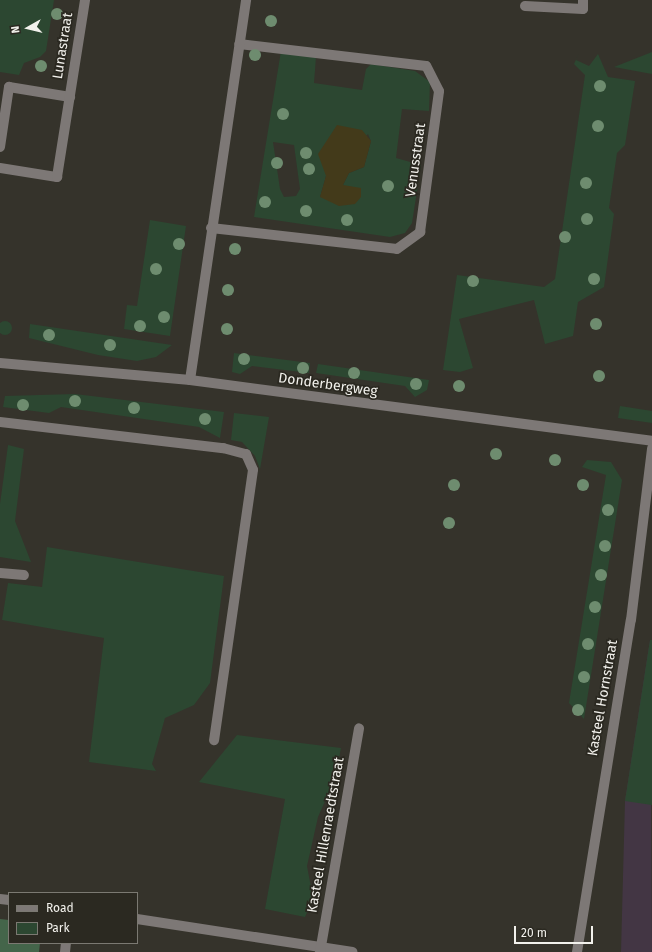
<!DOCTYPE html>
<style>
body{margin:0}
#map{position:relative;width:652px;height:952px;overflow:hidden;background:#35332b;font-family:"Fira Sans",sans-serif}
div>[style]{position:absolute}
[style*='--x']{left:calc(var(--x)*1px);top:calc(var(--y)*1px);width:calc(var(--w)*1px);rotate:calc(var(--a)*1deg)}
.commercial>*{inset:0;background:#433644}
.green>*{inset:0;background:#2c4731}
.round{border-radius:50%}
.forest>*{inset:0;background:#44654a}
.sand>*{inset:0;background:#433a1a}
.minor>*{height:10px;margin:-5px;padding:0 5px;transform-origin:5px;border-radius:5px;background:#7d7876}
.trees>*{width:12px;height:12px;margin:-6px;border-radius:50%;background:#6e8c6f}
span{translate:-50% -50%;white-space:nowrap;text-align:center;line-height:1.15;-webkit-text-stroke:3.5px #2b2921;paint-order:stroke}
.street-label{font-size:14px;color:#f2f1ec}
.legend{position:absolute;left:8px;top:892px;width:130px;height:52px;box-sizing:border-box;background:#2b2921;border:1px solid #7b7972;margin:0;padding:5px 7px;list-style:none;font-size:12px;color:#f2f1ec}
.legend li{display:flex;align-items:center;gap:8px;height:20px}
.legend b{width:20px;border:1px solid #7b7972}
.north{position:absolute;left:8px;top:8px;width:40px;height:40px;-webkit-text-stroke:3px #2b2921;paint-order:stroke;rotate:262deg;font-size:11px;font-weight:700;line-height:16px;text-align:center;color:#f2f1ec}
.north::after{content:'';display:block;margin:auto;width:14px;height:18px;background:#f2f1ec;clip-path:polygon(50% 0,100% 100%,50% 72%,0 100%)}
.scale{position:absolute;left:514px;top:926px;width:79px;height:18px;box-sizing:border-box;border:2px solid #f2f1ec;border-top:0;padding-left:5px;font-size:12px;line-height:14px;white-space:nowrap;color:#f2f1ec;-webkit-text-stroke:3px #2b2921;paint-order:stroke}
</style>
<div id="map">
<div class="commercial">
<div style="clip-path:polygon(650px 640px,652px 952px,621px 952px,625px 801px)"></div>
</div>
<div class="green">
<div style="clip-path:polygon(0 0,54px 0,46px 51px,40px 57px,24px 63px,19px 75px,0 72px)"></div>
<div style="clip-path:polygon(evenodd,281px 51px,316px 57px,314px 83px,362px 90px,366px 69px,371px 64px,415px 71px,430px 82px,429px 111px,402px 109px,396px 158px,421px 165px,412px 223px,405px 233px,390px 237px,254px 217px,281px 51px,368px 134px,371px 141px,364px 167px,349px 173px,343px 185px,320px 197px,326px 176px,368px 134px,281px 51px,273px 142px,294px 145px,300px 189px,296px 196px,284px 197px,280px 189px,273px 142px)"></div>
<div style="clip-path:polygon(652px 52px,652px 74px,614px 67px)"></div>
<div style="clip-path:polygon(579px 53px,576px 60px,589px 66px,598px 54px,608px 77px,635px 81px,625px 145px,617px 153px,609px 208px,614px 214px,604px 287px,578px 302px,573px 336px,545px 344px,534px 300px,459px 319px,473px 368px,460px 372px,443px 370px,457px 275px,544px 287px,555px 279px,585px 75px,574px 64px)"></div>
<div style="clip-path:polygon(150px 220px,186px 226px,170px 336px,124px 329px,127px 305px,137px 306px)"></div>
<div class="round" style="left:-2px;top:321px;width:14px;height:14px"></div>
<div style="clip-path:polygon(30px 324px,172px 345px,156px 357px,137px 361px,98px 355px,29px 338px)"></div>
<div style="clip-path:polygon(234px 353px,310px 363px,309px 373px,252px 366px,240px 374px,232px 372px)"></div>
<div style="clip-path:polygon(318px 364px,429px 380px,427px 390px,415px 397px,405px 386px,316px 373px)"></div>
<div style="clip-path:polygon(75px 394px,224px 412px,220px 438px,199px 427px,61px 407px,49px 413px,3px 407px,5px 396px)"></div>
<div style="clip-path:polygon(620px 406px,652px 411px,652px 423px,618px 418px)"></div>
<div style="clip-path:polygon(234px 413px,269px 417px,260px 469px,255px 456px,242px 442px,231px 440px)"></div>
<div style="clip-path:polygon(8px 445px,24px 449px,15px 521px,31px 562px,0 557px,0 504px)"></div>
<div style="clip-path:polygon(587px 460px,611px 462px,622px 480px,584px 719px,569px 703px,606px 475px,582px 467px)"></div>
<div style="clip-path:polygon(47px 547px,224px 576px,210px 683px,194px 705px,165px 718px,152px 764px,156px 771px,89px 762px,104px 638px,2px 620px,8px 583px,42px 587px)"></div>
<div style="clip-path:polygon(650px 640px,652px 640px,652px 805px,625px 801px)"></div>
<div style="clip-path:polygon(237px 735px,341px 748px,335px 779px,318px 817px,307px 866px,313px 898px,305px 917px,265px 909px,285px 799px,199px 782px)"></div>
</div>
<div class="forest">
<div style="clip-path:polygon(0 919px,9px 920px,9px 943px,40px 943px,39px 952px,0 952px)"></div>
</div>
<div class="sand">
<div style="clip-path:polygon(337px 125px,362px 130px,371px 141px,364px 167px,349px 173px,343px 185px,361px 188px,361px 197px,355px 204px,339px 206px,320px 197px,326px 176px,318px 154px)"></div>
</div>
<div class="minor">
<div style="--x:525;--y:6;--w:58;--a:3"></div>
<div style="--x:583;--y:9;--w:9;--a:-90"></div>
<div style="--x:0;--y:147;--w:61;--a:-81.5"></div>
<div style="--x:9;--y:87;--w:62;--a:9.3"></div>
<div style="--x:0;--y:168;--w:58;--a:9"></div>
<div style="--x:57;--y:177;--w:179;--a:-81"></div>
<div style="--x:211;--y:228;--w:187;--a:6.4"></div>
<div style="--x:397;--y:249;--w:29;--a:-36"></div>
<div style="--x:420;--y:232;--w:142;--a:-82.3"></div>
<div style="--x:439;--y:91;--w:28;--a:-117"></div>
<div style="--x:426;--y:66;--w:188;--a:-173.3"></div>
<div style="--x:0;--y:363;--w:191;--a:5.1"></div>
<div style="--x:190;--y:380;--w:466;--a:7.5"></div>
<div style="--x:190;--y:380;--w:384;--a:-81.6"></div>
<div style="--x:0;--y:422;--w:225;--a:6.7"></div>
<div style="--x:223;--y:448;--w:24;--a:15"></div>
<div style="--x:246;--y:454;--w:17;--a:66"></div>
<div style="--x:253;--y:470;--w:273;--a:98.2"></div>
<div style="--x:0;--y:573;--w:24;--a:5"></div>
<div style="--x:0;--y:899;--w:9;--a:6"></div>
<div style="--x:137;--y:919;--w:218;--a:8.7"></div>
<div style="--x:65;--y:952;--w:9;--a:-84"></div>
<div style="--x:320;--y:952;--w:227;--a:-80.1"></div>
<div style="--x:577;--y:952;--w:336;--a:-80.8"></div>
<div style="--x:631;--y:620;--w:173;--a:-83"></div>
</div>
<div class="trees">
<div style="left:57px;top:14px"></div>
<div style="left:271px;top:21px"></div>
<div style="left:255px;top:55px"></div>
<div style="left:41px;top:66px"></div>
<div style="left:600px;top:86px"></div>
<div style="left:283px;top:114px"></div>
<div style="left:598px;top:126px"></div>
<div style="left:306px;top:153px"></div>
<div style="left:277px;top:163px"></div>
<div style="left:309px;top:169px"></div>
<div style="left:586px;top:183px"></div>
<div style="left:388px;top:186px"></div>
<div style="left:265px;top:202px"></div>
<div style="left:306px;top:211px"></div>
<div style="left:587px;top:219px"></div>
<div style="left:347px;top:220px"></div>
<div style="left:565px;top:237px"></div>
<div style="left:179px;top:244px"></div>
<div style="left:235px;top:249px"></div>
<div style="left:156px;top:269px"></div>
<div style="left:594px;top:279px"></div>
<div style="left:473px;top:281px"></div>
<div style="left:228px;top:290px"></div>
<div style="left:164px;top:317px"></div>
<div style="left:596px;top:324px"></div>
<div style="left:140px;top:326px"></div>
<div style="left:227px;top:329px"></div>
<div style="left:49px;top:335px"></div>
<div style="left:110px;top:345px"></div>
<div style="left:244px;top:359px"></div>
<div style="left:303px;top:368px"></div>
<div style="left:354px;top:373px"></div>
<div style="left:599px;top:376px"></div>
<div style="left:416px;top:384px"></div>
<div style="left:459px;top:386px"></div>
<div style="left:75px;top:401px"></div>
<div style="left:23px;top:405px"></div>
<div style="left:134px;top:408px"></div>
<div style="left:205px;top:419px"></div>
<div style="left:496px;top:454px"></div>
<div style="left:555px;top:460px"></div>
<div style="left:454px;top:485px"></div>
<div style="left:583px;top:485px"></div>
<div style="left:608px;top:510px"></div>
<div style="left:449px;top:523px"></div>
<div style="left:605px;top:546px"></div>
<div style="left:601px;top:575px"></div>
<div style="left:595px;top:607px"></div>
<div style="left:588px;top:644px"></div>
<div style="left:584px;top:677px"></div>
<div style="left:578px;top:710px"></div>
</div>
<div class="street-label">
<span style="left:63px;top:46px;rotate:-81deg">Lunastraat</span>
<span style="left:416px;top:160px;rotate:-82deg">Venusstraat</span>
<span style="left:328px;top:385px;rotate:8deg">Donderbergweg</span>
<span style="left:603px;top:698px;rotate:-80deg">Kasteel Hornstraat</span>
<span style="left:326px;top:835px;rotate:-80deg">Kasteel Hillenraedtstraat</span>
</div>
<ul class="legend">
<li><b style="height:5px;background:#7d7876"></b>Road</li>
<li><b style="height:11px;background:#2c4731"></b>Park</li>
</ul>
<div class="north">N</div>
<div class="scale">20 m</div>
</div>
